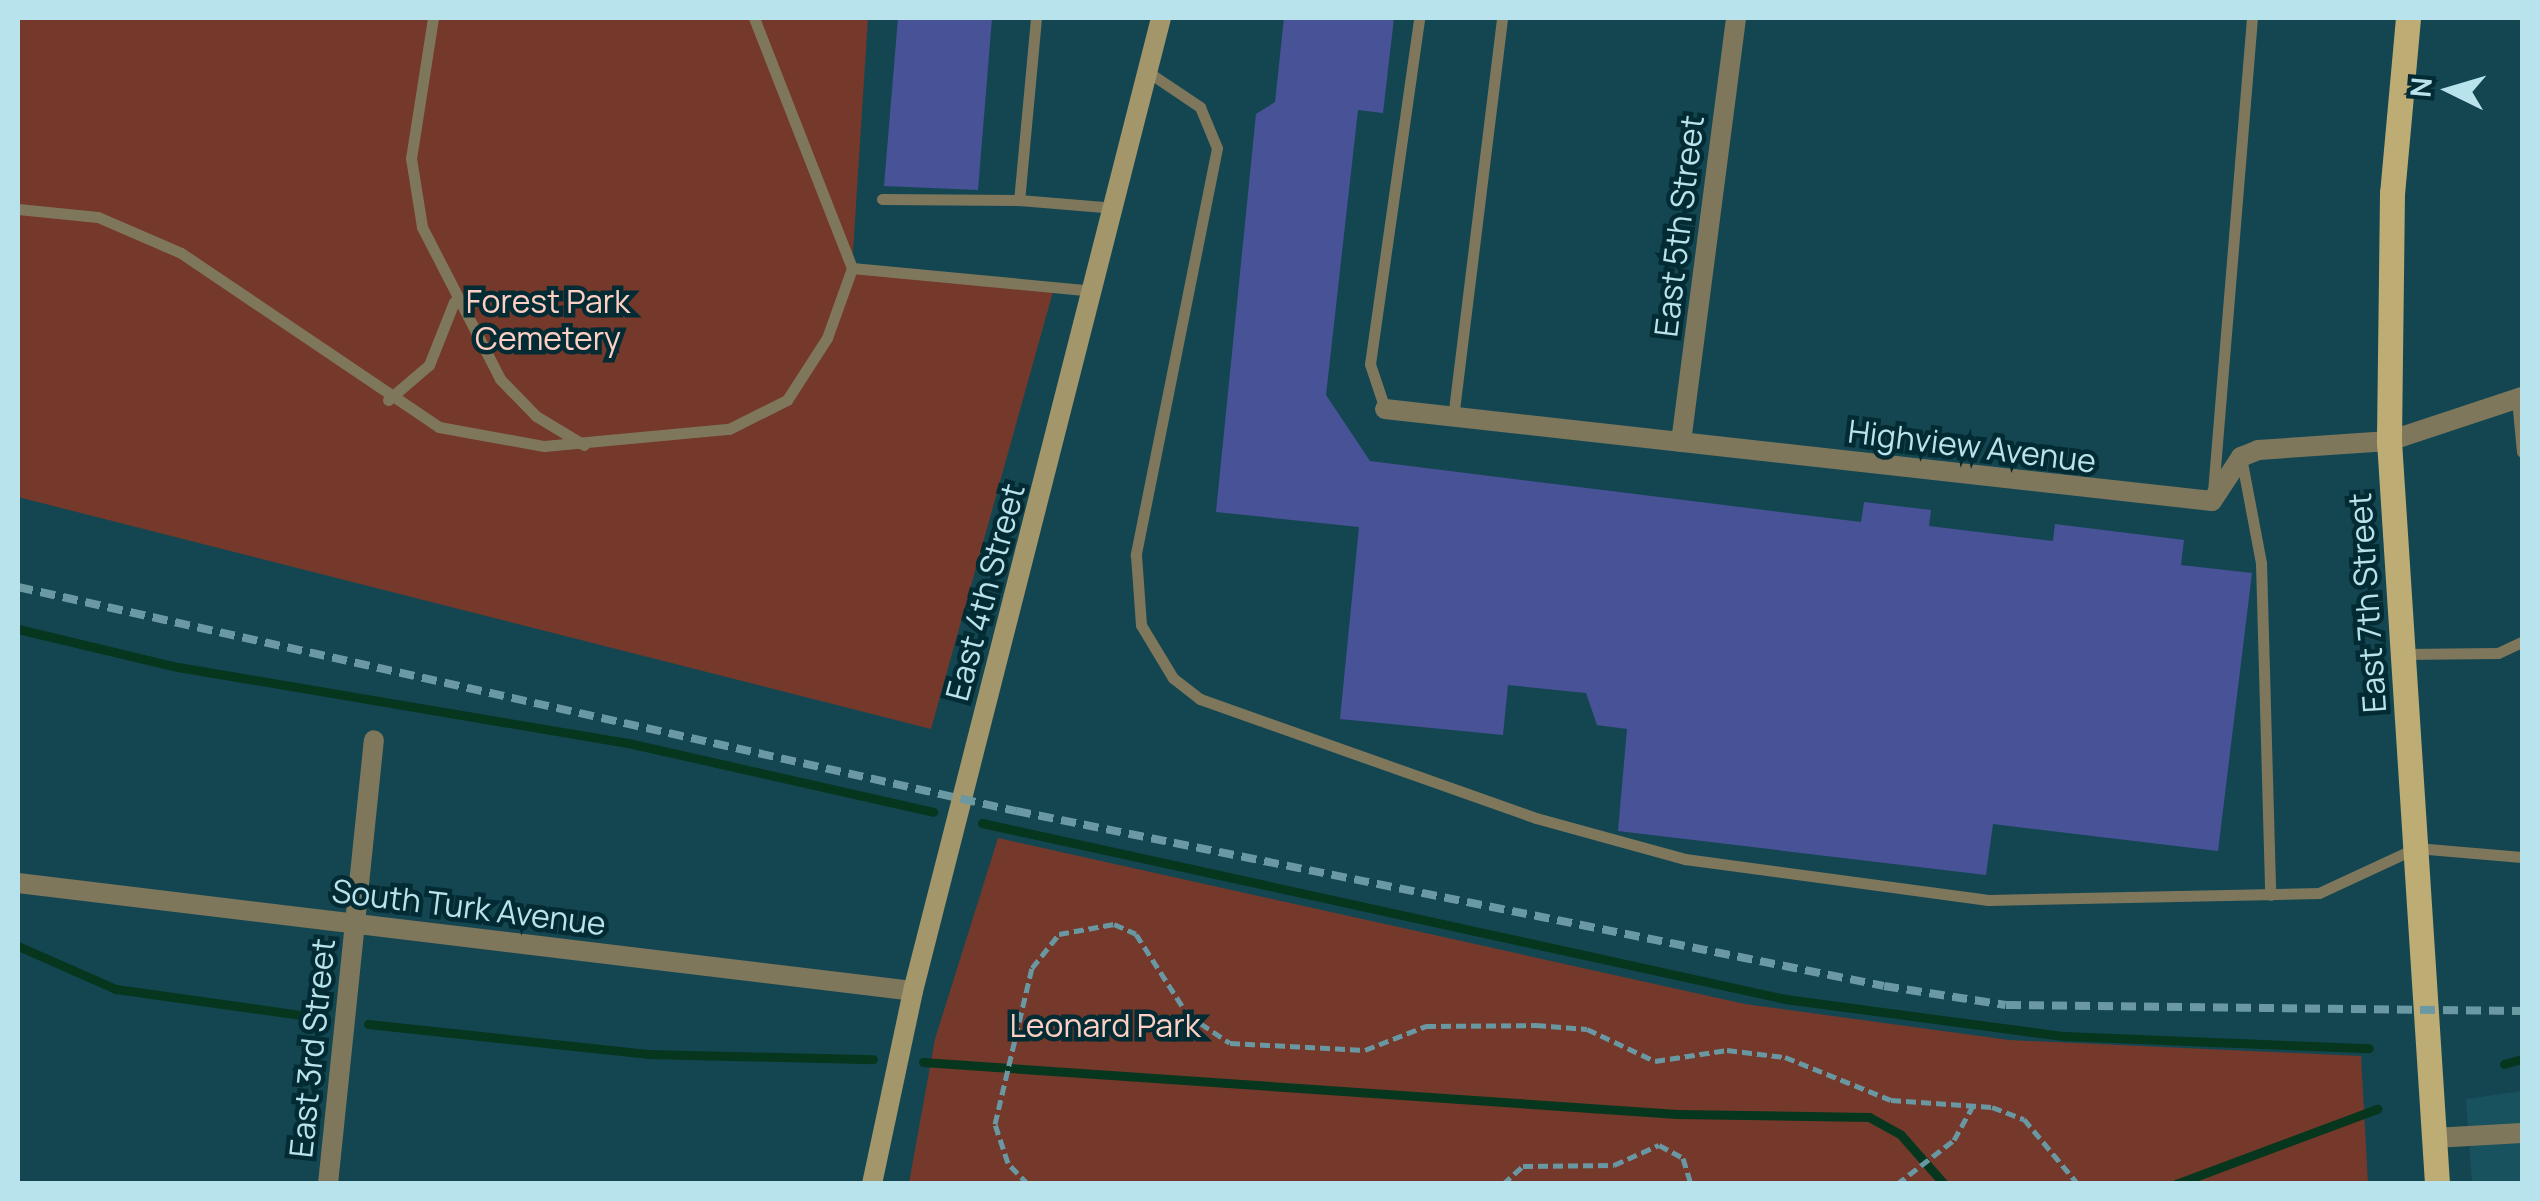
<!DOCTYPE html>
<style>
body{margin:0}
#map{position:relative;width:2540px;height:1201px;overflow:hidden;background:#144651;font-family:Manrope,sans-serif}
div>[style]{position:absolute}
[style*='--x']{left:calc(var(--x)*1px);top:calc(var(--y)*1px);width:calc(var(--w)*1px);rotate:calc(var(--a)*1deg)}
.built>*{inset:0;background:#18525e}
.green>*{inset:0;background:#74392b}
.stream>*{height:9px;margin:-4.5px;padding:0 4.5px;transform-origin:4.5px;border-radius:4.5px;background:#06361d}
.building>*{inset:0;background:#485297}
.path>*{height:5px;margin-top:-2.5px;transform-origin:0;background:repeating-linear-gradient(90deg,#6997a2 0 10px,transparent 0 15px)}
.lane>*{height:11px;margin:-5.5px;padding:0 5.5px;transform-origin:5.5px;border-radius:5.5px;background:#7f775c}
.street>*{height:20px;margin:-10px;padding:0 10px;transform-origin:10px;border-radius:10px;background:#7f775c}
.secondary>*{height:20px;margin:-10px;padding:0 10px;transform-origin:10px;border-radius:10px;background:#a2966a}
.primary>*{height:25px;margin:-12.5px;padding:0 12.5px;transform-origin:12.5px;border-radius:12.5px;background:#bdad74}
.rail>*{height:8px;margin-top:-4px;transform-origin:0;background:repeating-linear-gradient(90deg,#6b99a3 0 15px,transparent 0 23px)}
span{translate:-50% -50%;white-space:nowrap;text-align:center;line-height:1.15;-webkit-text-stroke:9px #022b34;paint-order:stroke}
.street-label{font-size:32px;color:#b8e2ec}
.park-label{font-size:32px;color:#fecfc2}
.frame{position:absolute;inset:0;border:20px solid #b8e2ec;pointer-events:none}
.north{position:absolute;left:2400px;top:40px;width:100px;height:100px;-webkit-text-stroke:8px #022b34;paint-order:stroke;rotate:275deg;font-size:28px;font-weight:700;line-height:40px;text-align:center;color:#b8e2ec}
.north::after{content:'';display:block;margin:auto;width:35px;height:45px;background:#b8e2ec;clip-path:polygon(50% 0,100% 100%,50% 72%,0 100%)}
</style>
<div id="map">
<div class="built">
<div style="clip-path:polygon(2522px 1091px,2522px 1183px,2472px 1183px,2466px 1099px)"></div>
</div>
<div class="green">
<div style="clip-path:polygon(18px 18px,868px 18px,852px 267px,1054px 288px,931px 729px,18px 497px)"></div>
<div style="clip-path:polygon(998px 838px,1745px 1004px,2009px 1040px,2361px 1056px,2368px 1183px,909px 1183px,935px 1039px)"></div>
</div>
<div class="stream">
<div style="--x:18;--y:629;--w:164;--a:13.4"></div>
<div style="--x:178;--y:667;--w:456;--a:9.6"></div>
<div style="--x:628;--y:743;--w:313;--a:12.7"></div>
<div style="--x:982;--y:823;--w:822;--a:12.36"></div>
<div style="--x:1785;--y:999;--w:281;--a:7.6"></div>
<div style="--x:2064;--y:1036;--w:305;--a:2.3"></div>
<div style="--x:18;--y:946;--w:107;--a:23.7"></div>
<div style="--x:116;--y:989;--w:209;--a:8"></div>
<div style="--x:368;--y:1024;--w:281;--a:6.1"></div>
<div style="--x:647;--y:1054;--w:226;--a:1.3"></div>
<div style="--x:923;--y:1062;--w:756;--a:3.95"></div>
<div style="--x:1677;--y:1114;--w:192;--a:0.9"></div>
<div style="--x:1869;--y:1117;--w:37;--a:29"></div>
<div style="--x:1901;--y:1135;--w:65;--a:48.7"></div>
<div style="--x:2504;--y:1064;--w:19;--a:-16"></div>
<div style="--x:2176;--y:1184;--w:215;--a:-20.5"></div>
</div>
<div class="building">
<div style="clip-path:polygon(898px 18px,992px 18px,978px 190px,884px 186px)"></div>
<div style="clip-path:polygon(1284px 18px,1394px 18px,1383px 113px,1358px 110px,1326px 395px,1370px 461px,1861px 522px,1864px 502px,1931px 510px,1929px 526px,2053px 541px,2055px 524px,2184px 540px,2181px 565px,2252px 573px,2218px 851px,1993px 824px,1986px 875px,1618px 831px,1627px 729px,1597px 725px,1586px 693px,1508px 685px,1503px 735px,1340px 719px,1359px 527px,1216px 512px,1256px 114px,1275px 102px)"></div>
</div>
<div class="path">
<div style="--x:1028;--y:1184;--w:29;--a:-134"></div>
<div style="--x:1008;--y:1163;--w:41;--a:-108.4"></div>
<div style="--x:995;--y:1124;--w:160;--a:-76.7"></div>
<div style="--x:1032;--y:968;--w:43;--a:-51.5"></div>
<div style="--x:1059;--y:934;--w:56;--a:-10.3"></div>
<div style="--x:1114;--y:924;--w:24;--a:24"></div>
<div style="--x:1136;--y:934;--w:96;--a:57.3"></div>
<div style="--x:1188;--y:1015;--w:50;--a:33.7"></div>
<div style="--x:1230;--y:1043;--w:135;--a:3"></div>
<div style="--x:1365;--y:1050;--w:66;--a:-21.5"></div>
<div style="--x:1426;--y:1026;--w:110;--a:-0.5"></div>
<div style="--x:1536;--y:1025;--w:51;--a:4.5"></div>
<div style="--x:1587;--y:1029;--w:75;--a:25.2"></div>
<div style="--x:1655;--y:1061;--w:73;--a:-8.7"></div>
<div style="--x:1727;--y:1050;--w:58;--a:6.9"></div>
<div style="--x:1785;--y:1057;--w:114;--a:22.1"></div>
<div style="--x:1891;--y:1100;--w:101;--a:4"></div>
<div style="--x:1992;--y:1107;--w:34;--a:21"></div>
<div style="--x:2024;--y:1119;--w:85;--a:50.3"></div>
<div style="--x:1503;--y:1184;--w:27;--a:-42"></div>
<div style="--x:1523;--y:1166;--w:91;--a:-0.6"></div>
<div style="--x:1614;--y:1165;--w:49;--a:-24"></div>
<div style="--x:1659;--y:1145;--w:27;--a:28"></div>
<div style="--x:1683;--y:1158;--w:27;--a:73"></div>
<div style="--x:1897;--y:1184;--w:72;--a:-37.7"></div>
<div style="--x:1954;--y:1140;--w:39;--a:-61"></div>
</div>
<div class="lane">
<div style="--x:433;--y:18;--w:142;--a:98.9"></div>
<div style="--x:411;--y:158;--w:70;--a:80.9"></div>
<div style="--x:422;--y:227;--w:171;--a:62.8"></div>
<div style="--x:500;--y:379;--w:52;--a:45.8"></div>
<div style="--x:536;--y:416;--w:56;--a:31.1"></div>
<div style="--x:1036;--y:18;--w:183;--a:95.3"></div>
<div style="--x:1019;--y:200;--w:97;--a:4.7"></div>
<div style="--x:1148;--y:72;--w:63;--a:33.9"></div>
<div style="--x:1200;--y:107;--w:44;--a:67.5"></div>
<div style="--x:1217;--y:148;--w:415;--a:101.3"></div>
<div style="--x:1136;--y:555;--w:70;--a:85.9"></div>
<div style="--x:1141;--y:625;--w:62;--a:58.9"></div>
<div style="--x:1173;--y:678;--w:34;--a:38"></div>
<div style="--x:1200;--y:699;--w:356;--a:19.5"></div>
<div style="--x:1536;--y:818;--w:155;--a:15.4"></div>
<div style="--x:1685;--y:859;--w:306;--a:7.7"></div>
<div style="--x:1988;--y:900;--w:331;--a:-1.2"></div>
<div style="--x:2319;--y:893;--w:107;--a:-24.9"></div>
<div style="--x:2416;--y:848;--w:106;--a:4.9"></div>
<div style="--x:882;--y:199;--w:137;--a:0.4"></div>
<div style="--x:18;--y:209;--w:80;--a:5.7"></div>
<div style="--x:98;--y:217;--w:90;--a:23.4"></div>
<div style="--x:181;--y:253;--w:311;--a:34"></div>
<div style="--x:439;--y:427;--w:107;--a:10.3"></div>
<div style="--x:544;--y:446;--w:186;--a:-5.3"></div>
<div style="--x:729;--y:429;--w:65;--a:-26.6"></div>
<div style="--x:787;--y:400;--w:74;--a:-57.2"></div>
<div style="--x:827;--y:338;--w:74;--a:-70.3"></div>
<div style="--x:852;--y:268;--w:269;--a:-111.4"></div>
<div style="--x:852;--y:268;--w:244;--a:5.4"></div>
<div style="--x:2517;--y:399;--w:53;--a:84.6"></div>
<div style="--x:388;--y:400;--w:54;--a:-40.5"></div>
<div style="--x:429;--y:365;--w:68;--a:-68.4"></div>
<div style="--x:1385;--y:409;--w:47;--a:-108.4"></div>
<div style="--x:1370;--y:364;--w:349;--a:-81.9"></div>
<div style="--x:1453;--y:418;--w:403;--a:-83"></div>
<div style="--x:2241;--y:457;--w:108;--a:79.3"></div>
<div style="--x:2261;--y:563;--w:332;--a:88.4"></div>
<div style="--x:2213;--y:492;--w:476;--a:-85.3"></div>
<div style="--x:2403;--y:654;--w:95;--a:-0.6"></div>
<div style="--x:2498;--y:653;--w:26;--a:-25"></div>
</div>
<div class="street">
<div style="--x:1385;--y:409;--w:832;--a:6.35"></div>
<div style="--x:2212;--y:501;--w:53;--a:-56.6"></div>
<div style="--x:2241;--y:457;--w:18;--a:-22"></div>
<div style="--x:2258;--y:450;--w:131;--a:-3.9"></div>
<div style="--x:2389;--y:441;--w:140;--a:-18.3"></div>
<div style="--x:1681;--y:442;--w:428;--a:-82.6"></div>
<div style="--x:18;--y:883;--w:901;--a:6.88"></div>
<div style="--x:2434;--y:1138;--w:88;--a:-3.3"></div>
<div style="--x:328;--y:1184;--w:446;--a:-84.1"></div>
</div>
<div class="secondary">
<div style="--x:872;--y:1184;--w:197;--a:-78"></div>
<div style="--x:913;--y:991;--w:1004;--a:-75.7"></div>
</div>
<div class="primary">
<div style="--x:2408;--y:18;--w:176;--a:95.2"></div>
<div style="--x:2392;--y:193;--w:248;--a:90.7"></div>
<div style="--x:2389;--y:441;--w:745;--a:86.3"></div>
</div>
<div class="rail">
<div style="--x:18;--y:587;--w:1023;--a:12.65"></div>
<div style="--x:1016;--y:811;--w:885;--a:11.4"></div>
<div style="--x:1884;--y:986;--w:123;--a:8.9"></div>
<div style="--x:2006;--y:1005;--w:516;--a:0.67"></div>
</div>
<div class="street-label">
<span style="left:1679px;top:226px;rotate:-83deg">East 5th Street</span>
<span style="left:1972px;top:446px;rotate:7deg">Highview Avenue</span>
<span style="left:985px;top:592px;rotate:-75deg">East 4th Street</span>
<span style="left:2367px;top:603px;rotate:-94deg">East 7th Street</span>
<span style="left:469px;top:907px;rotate:7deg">South Turk Avenue</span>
<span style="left:312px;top:1048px;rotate:-84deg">East 3rd Street</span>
</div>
<div class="park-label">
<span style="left:548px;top:320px">Forest Park<br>Cemetery</span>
<span style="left:1105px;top:1025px">Leonard Park</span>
</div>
<div class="frame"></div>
<div class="north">N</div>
</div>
